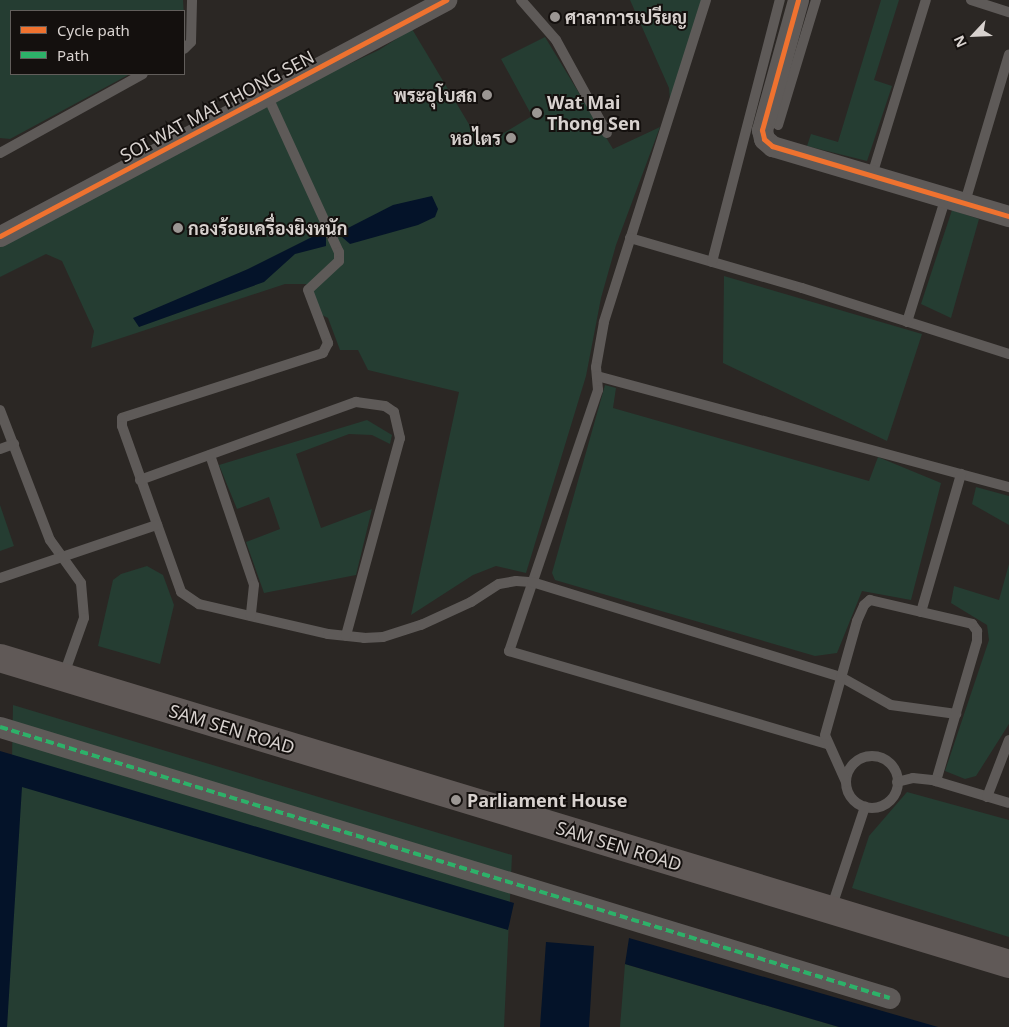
<!DOCTYPE html>
<meta charset="utf-8">
<style>
body{margin:0}
#map{position:relative;width:1009px;height:1027px;overflow:hidden;background:#2b2724;font-family:"Noto Sans",Sarabun,sans-serif}
div>[style]{position:absolute}
[style*='--x']{left:calc(var(--x)*1px);top:calc(var(--y)*1px);width:calc(var(--w)*1px);rotate:calc(var(--a)*1deg)}
.green>*{inset:0;background:#253d32}
.water>*{inset:0;background:#041329}
.lane>*{height:10px;margin:-5px;padding:0 5px;transform-origin:5px;border-radius:5px;background:#5e5a58}
.lane>.ring{margin:-5px;padding:0;box-sizing:content-box;background:none;border:10px solid #5e5a58;border-radius:50%}
.street>*{height:21px;margin:-10.5px;padding:0 10.5px;transform-origin:10.5px;border-radius:10.5px;background:#5e5a58}
.secondary>*{height:28px;margin:-14px;padding:0 14px;transform-origin:14px;border-radius:14px;background:#605957}
.quiet>*{height:4px;margin-top:-2px;transform-origin:0;background:repeating-linear-gradient(90deg,#2db169 0 8px,transparent 0 12px)}
.cycleway>*{height:5px;margin:-2.5px;padding:0 2.5px;transform-origin:2.5px;border-radius:2.5px;background:#ef722f}
.dots>*{width:14px;height:14px;translate:-50% -50%;box-sizing:border-box;border:2px solid #14100e;border-radius:50%}
span{translate:-50% -50%;white-space:nowrap;text-align:center;line-height:1.15;-webkit-text-stroke:4px #14100e;paint-order:stroke}
.poi-label{font-size:18px;color:#d8d2cf;font-weight:700}
.left{translate:0 -50%;text-align:left}
.right{translate:-100% -50%;text-align:right}
.street-label{font-size:18px;color:#d8d2cf}
.legend{position:absolute;left:10px;top:10px;width:175px;height:65px;box-sizing:border-box;background:#14100e;border:1px solid #625e5b;margin:0;padding:6px 9px;list-style:none;font-size:15px;color:#d8d2cf}
.legend li{display:flex;align-items:center;gap:10px;height:25px}
.legend b{width:25px;border:1px solid #625e5b}
.north{position:absolute;left:949px;top:10px;width:50px;height:50px;-webkit-text-stroke:4px #14100e;paint-order:stroke;rotate:245deg;font-size:14px;font-weight:700;line-height:20px;text-align:center;color:#d8d2cf}
.north::after{content:'';display:block;margin:auto;width:18px;height:22px;background:#d8d2cf;clip-path:polygon(50% 0,100% 100%,50% 72%,0 100%)}
</style>
<div id="map">
<div class="green">
<div style="clip-path:polygon(0 0,183px 0,185px 33px,184px 11px,11px 11px,11px 74px,130px 74px,10px 139px,0 138px)"></div>
<div style="clip-path:polygon(630px 0,703px 0,670px 100px,669px 88px)"></div>
<div style="clip-path:polygon(881px 0,899px 0,874px 80px,892px 86px,867px 161px,807px 146px,811px 134px,838px 142px)"></div>
<div style="clip-path:polygon(412px 29px,482px 146px,532px 116px,501px 59px,545px 37px,613px 149px,660px 127px,616px 245px,601px 298px,586px 376px,526px 573px,496px 566px,473px 575px,411px 615px,459px 392px,368px 370px,358px 350px,340px 350px,328px 318px,318px 313px,306px 284px,285px 284px,91px 348px,94px 331px,62px 261px,46px 254px,0 277px,0 247px,302px 86px,379px 50px)"></div>
<div style="clip-path:polygon(952px 210px,979px 219px,951px 318px,921px 304px)"></div>
<div style="clip-path:polygon(724px 276px,922px 334px,887px 441px,723px 363px)"></div>
<div style="clip-path:polygon(605px 385px,616px 388px,613px 408px,869px 481px,878px 457px,941px 483px,911px 600px,862px 591px,837px 653px,815px 656px,555px 580px,552px 573px)"></div>
<div style="clip-path:polygon(367px 420px,392px 435px,390px 444px,372px 435px,349px 434px,296px 454px,321px 528px,372px 509px,356px 575px,264px 593px,246px 542px,280px 529px,269px 497px,237px 509px,219px 465px)"></div>
<div style="clip-path:polygon(976px 487px,1009px 496px,1009px 525px,972px 504px)"></div>
<div style="clip-path:polygon(0 505px,14px 546px,0 551px)"></div>
<div style="clip-path:polygon(1009px 564px,1009px 724px,976px 776px,965px 779px,945px 771px,989px 640px,987px 625px,951px 603px,954px 586px,999px 600px)"></div>
<div style="clip-path:polygon(147px 566px,163px 575px,174px 605px,160px 664px,98px 646px,113px 580px,121px 574px)"></div>
<div style="clip-path:polygon(13px 705px,512px 855px,504px 1027px,7px 1027px)"></div>
<div style="clip-path:polygon(907px 792px,1009px 820px,1009px 937px,852px 888px,869px 836px)"></div>
<div style="clip-path:polygon(625px 964px,839px 1027px,620px 1027px)"></div>
</div>
<div class="water">
<div style="clip-path:polygon(432px 196px,438px 209px,435px 217px,418px 225px,350px 244px,342px 237px,348px 228px,393px 205px)"></div>
<div style="clip-path:polygon(318px 234px,326px 236px,326px 246px,295px 254px,264px 282px,139px 327px,133px 318px,248px 269px)"></div>
<div style="clip-path:polygon(0 751px,514px 903px,508px 930px,22px 787px,7px 1027px,0 1027px)"></div>
<div style="clip-path:polygon(629px 938px,938px 1027px,839px 1027px,625px 964px)"></div>
<div style="clip-path:polygon(546px 942px,594px 946px,589px 1027px,540px 1027px)"></div>
</div>
<div class="lane">
<div style="--x:521;--y:0;--w:53;--a:48.8"></div>
<div style="--x:556;--y:40;--w:106;--a:61.3"></div>
<div style="--x:706;--y:0;--w:338;--a:107.6"></div>
<div style="--x:604;--y:322;--w:46;--a:100.1"></div>
<div style="--x:596;--y:367;--w:23;--a:85"></div>
<div style="--x:598;--y:390;--w:276;--a:108.8"></div>
<div style="--x:509;--y:651;--w:332;--a:16.3"></div>
<div style="--x:971;--y:0;--w:40;--a:18"></div>
<div style="--x:184;--y:49;--w:10;--a:-45"></div>
<div style="--x:191;--y:42;--w:42;--a:-88.6"></div>
<div style="--x:267;--y:95;--w:173;--a:65.4"></div>
<div style="--x:339;--y:252;--w:9;--a:90"></div>
<div style="--x:339;--y:261;--w:42;--a:136.9"></div>
<div style="--x:308;--y:290;--w:57;--a:69.3"></div>
<div style="--x:328;--y:343;--w:11;--a:117"></div>
<div style="--x:323;--y:353;--w:211;--a:162.1"></div>
<div style="--x:122;--y:418;--w:8;--a:90"></div>
<div style="--x:122;--y:426;--w:176;--a:70.4"></div>
<div style="--x:181;--y:592;--w:22;--a:34"></div>
<div style="--x:199;--y:604;--w:132;--a:13.1"></div>
<div style="--x:328;--y:634;--w:36;--a:6"></div>
<div style="--x:364;--y:638;--w:19;--a:-3"></div>
<div style="--x:383;--y:637;--w:40;--a:-18"></div>
<div style="--x:421;--y:625;--w:55;--a:-24.7"></div>
<div style="--x:471;--y:602;--w:33;--a:-33"></div>
<div style="--x:499;--y:584;--w:17;--a:-10"></div>
<div style="--x:516;--y:581;--w:16;--a:4"></div>
<div style="--x:532;--y:582;--w:323;--a:17.1"></div>
<div style="--x:841;--y:677;--w:57;--a:29.2"></div>
<div style="--x:891;--y:705;--w:66;--a:7.9"></div>
<div style="--x:778;--y:125;--w:131;--a:-73.1"></div>
<div style="--x:0;--y:153;--w:163;--a:-28.9"></div>
<div style="--x:872;--y:175;--w:183;--a:-72.9"></div>
<div style="--x:965;--y:202;--w:154;--a:-73.4"></div>
<div style="--x:630;--y:238;--w:179;--a:16.2"></div>
<div style="--x:802;--y:288;--w:217;--a:17.7"></div>
<div style="--x:712;--y:262;--w:271;--a:-75.5"></div>
<div style="--x:907;--y:322;--w:131;--a:-72.7"></div>
<div style="--x:597;--y:376;--w:427;--a:15.1"></div>
<div style="--x:0;--y:410;--w:139;--a:69"></div>
<div style="--x:50;--y:540;--w:53;--a:54.2"></div>
<div style="--x:81;--y:583;--w:35;--a:85"></div>
<div style="--x:84;--y:618;--w:63;--a:109.6"></div>
<div style="--x:0;--y:449;--w:15;--a:-20"></div>
<div style="--x:210;--y:455;--w:137;--a:71.3"></div>
<div style="--x:254;--y:585;--w:31;--a:96"></div>
<div style="--x:140;--y:480;--w:230;--a:-19.9"></div>
<div style="--x:356;--y:402;--w:29;--a:8"></div>
<div style="--x:385;--y:406;--w:11;--a:34"></div>
<div style="--x:394;--y:412;--w:27;--a:77"></div>
<div style="--x:400;--y:438;--w:205;--a:105.3"></div>
<div style="--x:0;--y:578;--w:166;--a:-18.7"></div>
<div style="--x:921;--y:612;--w:144;--a:-73.8"></div>
<div class="ring" style="left:846px;top:756px;width:42px;height:42px"></div>
<div style="--x:846;--y:782;--w:51;--a:-114.1"></div>
<div style="--x:825;--y:735;--w:118;--a:-74.3"></div>
<div style="--x:857;--y:621;--w:17;--a:-66"></div>
<div style="--x:864;--y:605;--w:8;--a:-40"></div>
<div style="--x:870;--y:600;--w:105;--a:13.2"></div>
<div style="--x:972;--y:624;--w:9;--a:54"></div>
<div style="--x:977;--y:631;--w:10;--a:90"></div>
<div style="--x:977;--y:641;--w:146;--a:106.3"></div>
<div style="--x:897;--y:782;--w:16;--a:-14"></div>
<div style="--x:913;--y:778;--w:19;--a:6"></div>
<div style="--x:932;--y:780;--w:80;--a:16.6"></div>
<div style="--x:987;--y:797;--w:61;--a:-68.9"></div>
<div style="--x:831;--y:909;--w:108;--a:-71.6"></div>
</div>
<div class="street">
<div style="--x:798;--y:0;--w:135;--a:105.5"></div>
<div style="--x:762;--y:130;--w:9;--a:77"></div>
<div style="--x:764;--y:139;--w:11;--a:41"></div>
<div style="--x:772;--y:146;--w:247;--a:16.5"></div>
<div style="--x:0;--y:236;--w:505;--a:-27.89"></div>
<div style="--x:0;--y:727;--w:930;--a:16.94"></div>
</div>
<div class="secondary">
<div style="--x:0;--y:658;--w:1054;--a:16.87"></div>
</div>
<div class="quiet">
<div style="--x:0;--y:727;--w:930;--a:16.94"></div>
</div>
<div class="cycleway">
<div style="--x:798;--y:0;--w:135;--a:105.5"></div>
<div style="--x:762;--y:130;--w:9;--a:77"></div>
<div style="--x:764;--y:139;--w:11;--a:41"></div>
<div style="--x:772;--y:146;--w:247;--a:16.5"></div>
<div style="--x:0;--y:236;--w:505;--a:-27.89"></div>
</div>
<div class="dots">
<div style="left:555px;top:17px;background:#9b9693"></div>
<div style="left:487px;top:95px;background:#9b9693"></div>
<div style="left:537px;top:113px;background:#9b9693"></div>
<div style="left:511px;top:138px;background:#9b9693"></div>
<div style="left:178px;top:228px;background:#9b9693"></div>
<div style="left:456px;top:800px;background:#9b9693"></div>
</div>
<div class="poi-label">
<span class="left" style="left:565px;top:17px">ศาลาการเปรียญ</span>
<span class="right" style="left:477px;top:95px">พระอุโบสถ</span>
<span class="left" style="left:547px;top:113px">Wat Mai<br>Thong Sen</span>
<span class="right" style="left:501px;top:138px">หอไตร</span>
<span class="left" style="left:188px;top:228px">กองร้อยเครื่องยิงหนัก</span>
<span class="left" style="left:467px;top:800px">Parliament House</span>
</div>
<div class="street-label">
<span style="left:217px;top:106px;rotate:-28deg">SOI WAT MAI THONG SEN</span>
<span style="left:232px;top:729px;rotate:17deg">SAM SEN ROAD</span>
<span style="left:619px;top:846px;rotate:17deg">SAM SEN ROAD</span>
</div>
<ul class="legend">
<li><b style="height:6px;background:#ef722f"></b>Cycle path</li>
<li><b style="height:6px;background:#2db169"></b>Path</li>
</ul>
<div class="north">N</div>
</div>
